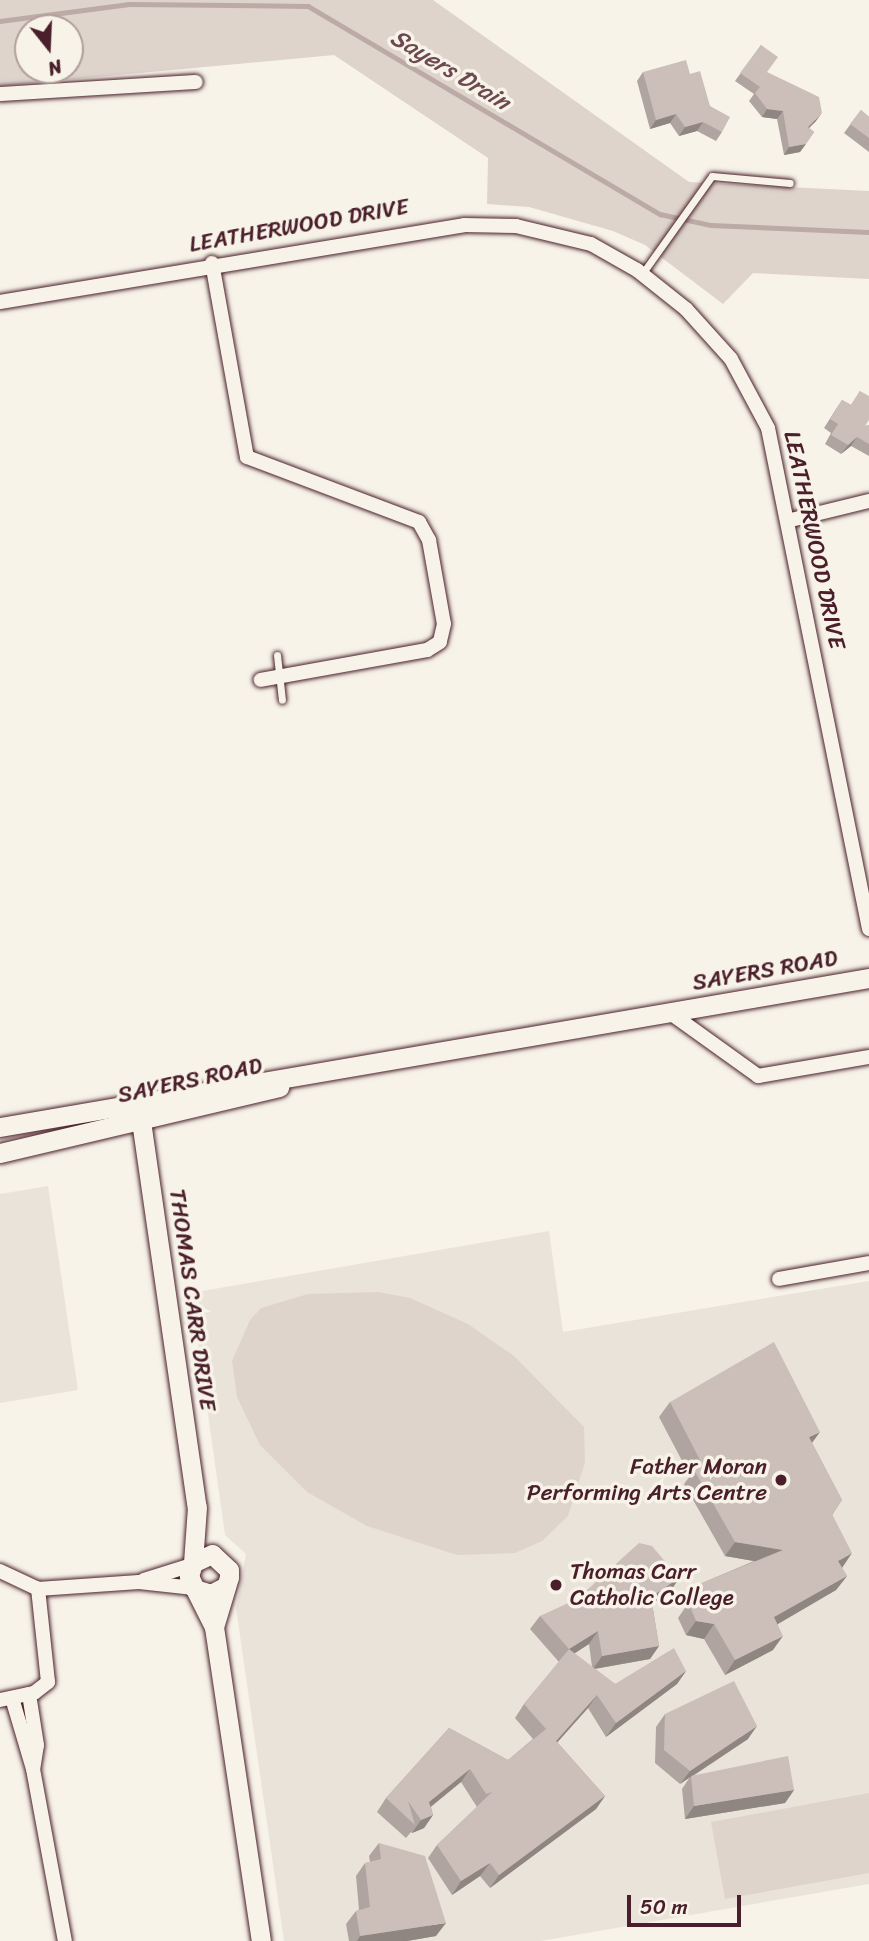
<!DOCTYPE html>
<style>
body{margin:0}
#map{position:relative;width:869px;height:1941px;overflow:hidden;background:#f7f3e8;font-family:Sriracha,sans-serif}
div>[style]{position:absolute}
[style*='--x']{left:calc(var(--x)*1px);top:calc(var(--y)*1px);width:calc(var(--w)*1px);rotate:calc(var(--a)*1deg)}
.built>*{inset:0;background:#eae3da}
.green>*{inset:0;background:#ded4cc}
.stream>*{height:4.5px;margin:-2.25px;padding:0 2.25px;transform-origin:2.25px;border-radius:2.25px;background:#bcaaa7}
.roads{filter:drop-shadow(0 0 2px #4a1f2b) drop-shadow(0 0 2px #4a1f2b)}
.lane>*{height:7px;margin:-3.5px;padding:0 3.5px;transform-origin:3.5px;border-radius:3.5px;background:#f7f3e8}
.street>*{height:14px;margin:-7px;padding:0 7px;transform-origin:7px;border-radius:7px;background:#f7f3e8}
.secondary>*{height:19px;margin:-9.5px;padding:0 9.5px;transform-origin:9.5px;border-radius:9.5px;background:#f7f3e8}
.wall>*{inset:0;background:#afa49f}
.shaded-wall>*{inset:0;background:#8f8682}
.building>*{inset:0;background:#ccbfb9}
.dots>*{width:19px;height:19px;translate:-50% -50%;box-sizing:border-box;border:4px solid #f7f3e8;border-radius:50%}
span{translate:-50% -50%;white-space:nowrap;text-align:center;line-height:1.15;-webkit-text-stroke:7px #f7f3e8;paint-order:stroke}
.street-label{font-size:23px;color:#4a1f2b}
.poi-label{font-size:23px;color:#4a1f2b}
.right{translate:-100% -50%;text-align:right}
.left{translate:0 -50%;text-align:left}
.water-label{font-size:24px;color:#6c4950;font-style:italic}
.north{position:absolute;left:14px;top:14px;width:70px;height:70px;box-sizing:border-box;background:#f7f3e8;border:2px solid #b29e9c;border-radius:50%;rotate:162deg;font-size:19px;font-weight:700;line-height:28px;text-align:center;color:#4a1f2b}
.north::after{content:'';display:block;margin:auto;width:24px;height:32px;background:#4a1f2b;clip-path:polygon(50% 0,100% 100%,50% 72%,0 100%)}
.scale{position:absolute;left:627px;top:1895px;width:114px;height:32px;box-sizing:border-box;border:4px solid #4a1f2b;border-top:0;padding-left:9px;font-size:21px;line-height:24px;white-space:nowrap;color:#4a1f2b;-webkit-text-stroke:5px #f7f3e8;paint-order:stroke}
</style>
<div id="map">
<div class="built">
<div style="clip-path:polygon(48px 1186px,78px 1390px,0 1403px,0 1194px)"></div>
<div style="clip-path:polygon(549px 1231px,563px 1332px,869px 1281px,869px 1884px,541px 1941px,284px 1941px,236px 1608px,246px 1554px,225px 1535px,191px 1293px)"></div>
</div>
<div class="green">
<div style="clip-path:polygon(evenodd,0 0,433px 0,689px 182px,869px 191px,869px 279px,753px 273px,723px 304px,645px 245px,613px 231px,529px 207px,487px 204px,488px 158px,334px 55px,0 86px,0 0,28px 28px,70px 28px,70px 70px,28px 70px,28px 28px)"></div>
<div style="clip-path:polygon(378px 1292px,410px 1298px,468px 1324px,514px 1356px,584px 1427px,585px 1462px,568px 1516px,542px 1541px,515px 1553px,457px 1555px,367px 1526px,307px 1492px,260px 1445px,237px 1397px,232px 1361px,250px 1320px,261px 1308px,308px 1294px)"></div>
<div style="clip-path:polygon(869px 1793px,869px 1873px,725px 1899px,711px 1822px)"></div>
</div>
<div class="stream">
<div style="--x:0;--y:21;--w:130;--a:-7.5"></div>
<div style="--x:129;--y:4;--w:179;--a:0.6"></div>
<div style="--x:308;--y:6;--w:409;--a:30.6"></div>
<div style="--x:660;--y:214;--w:52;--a:12.2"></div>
<div style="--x:711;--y:225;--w:158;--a:2.5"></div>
</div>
<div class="roads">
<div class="lane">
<div style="--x:642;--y:274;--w:120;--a:-54.5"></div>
<div style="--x:712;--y:176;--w:78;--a:5.1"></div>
<div style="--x:277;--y:655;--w:45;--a:83.7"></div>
</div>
<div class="street">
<div style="--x:0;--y:94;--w:196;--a:-3.5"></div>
<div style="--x:212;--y:263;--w:197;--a:79.8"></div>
<div style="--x:247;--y:457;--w:184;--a:20.7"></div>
<div style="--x:419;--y:522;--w:21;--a:61"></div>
<div style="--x:429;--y:540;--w:85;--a:79.9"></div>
<div style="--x:444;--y:624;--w:18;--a:103"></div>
<div style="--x:440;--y:642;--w:15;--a:148"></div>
<div style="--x:427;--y:650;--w:169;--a:169.8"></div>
<div style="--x:0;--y:302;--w:470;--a:-9.4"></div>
<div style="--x:464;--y:225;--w:52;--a:1.1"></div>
<div style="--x:516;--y:226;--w:77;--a:13.5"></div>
<div style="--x:591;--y:244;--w:53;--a:29.5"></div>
<div style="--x:637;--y:270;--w:63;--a:38.5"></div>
<div style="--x:686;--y:309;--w:67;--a:48"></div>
<div style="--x:731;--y:359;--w:78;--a:61.8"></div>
<div style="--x:768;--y:428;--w:511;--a:78.6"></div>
<div style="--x:791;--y:520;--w:80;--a:-13.7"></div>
<div style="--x:669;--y:1012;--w:110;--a:35.7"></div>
<div style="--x:758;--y:1076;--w:113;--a:-9.7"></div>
<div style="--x:779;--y:1279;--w:91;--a:-10.1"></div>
<div style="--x:0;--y:1571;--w:42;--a:25.3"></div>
<div style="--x:38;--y:1589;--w:101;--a:-4"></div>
<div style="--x:139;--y:1582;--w:55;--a:6.2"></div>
<div style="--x:144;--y:1580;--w:50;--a:-17.4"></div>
<div style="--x:29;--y:1694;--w:52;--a:81.1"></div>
<div style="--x:37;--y:1745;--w:24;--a:99"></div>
<div style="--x:12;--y:1698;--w:74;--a:73.5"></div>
<div style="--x:33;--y:1769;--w:175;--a:79.5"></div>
<div style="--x:0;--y:1700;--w:35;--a:-12"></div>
<div style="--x:34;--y:1693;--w:18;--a:-38"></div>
<div style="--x:48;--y:1682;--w:94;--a:-96.1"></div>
</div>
<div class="secondary">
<div style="--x:138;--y:1100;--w:411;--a:81.8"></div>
<div style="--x:197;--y:1507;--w:56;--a:94.1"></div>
<div style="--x:0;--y:1127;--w:882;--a:-9.73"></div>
<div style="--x:0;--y:1153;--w:287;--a:-13.3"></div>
<div style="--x:195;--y:1589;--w:42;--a:63.4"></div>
<div style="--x:214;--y:1627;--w:317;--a:81.5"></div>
<div style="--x:214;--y:1627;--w:52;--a:-73.3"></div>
<div style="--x:229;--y:1577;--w:7;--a:-90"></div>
<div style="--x:229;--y:1570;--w:23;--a:-137"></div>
<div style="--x:212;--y:1554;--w:21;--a:155"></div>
<div style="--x:193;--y:1563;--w:14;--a:107"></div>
<div style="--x:189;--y:1576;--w:14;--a:65"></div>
<div style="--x:195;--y:1589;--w:17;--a:17"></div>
<div style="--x:211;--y:1594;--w:17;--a:-28"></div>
</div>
</div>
<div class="wall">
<div style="clip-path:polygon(761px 45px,767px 73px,816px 121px,809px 128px,814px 132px,800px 152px,784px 155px,777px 119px,762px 117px,749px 101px,754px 94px,735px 81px)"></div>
<div style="clip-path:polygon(643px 72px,710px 106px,722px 132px,716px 141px,697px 131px,679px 136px,670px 123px,650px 129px,637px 81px)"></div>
<div style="clip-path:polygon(861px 110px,869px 117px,869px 152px,844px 133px)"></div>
<div style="clip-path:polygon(860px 391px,865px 426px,869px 425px,869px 456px,851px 446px,841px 454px,825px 444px,831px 433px,824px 428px,836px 409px,842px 400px,851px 405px)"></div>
<div style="clip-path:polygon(670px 1402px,812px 1443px,842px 1500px,832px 1515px,842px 1568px,847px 1576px,836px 1590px,778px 1624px,773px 1650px,725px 1675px,704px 1639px,686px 1635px,678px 1618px,702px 1583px,754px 1561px,725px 1556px,684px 1484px,690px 1476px,659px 1417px)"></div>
<div style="clip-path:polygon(evenodd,679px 1578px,670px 1592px,652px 1603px,659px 1646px,650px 1659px,595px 1669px,615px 1684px,686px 1671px,677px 1684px,606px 1737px,588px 1708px,557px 1742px,605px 1796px,596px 1809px,490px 1888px,480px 1876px,452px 1895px,428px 1858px,437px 1845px,477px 1807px,461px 1782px,431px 1807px,433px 1815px,424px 1828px,412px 1833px,411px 1832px,406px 1838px,377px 1812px,386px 1798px,449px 1728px,508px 1760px,533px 1739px,515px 1718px,524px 1704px,559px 1662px,530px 1629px,540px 1616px,679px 1578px,589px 1644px,592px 1667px,574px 1653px,589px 1644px)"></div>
<div style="clip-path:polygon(665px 1714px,748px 1739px,693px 1776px,794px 1790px,785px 1803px,685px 1819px,682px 1789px,690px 1777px,680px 1784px,655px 1763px,656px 1727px)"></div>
<div style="clip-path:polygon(379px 1843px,436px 1936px,407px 1941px,349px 1941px,346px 1924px,356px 1911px,359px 1910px,356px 1876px,365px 1863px,370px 1862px,369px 1856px)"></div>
</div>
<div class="shaded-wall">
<div style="clip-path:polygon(767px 109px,783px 111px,777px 119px,762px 117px)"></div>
<div style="clip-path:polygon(822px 113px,816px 121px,802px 135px,808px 127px)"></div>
<div style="clip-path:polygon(676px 114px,670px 123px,650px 129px,656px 120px)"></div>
<div style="clip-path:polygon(703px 122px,697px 131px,679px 136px,685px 127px)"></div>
<div style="clip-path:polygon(806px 144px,800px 152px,784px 155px,789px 147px)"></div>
<div style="clip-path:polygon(857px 437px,851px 446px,841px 454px,848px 445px)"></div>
<div style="clip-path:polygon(820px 1432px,809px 1447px,809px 1437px)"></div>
<div style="clip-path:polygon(735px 1542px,783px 1550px,772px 1564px,725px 1556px)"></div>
<div style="clip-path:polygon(852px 1553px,842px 1568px,838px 1561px)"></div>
<div style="clip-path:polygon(847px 1576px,836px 1590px,764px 1632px,774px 1617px)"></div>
<div style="clip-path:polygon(679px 1578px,670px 1592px,642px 1610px,651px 1597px)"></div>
<div style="clip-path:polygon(696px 1621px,714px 1624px,704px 1639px,686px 1635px)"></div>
<div style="clip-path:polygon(598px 1631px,589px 1644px,560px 1663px,569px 1649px)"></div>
<div style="clip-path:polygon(783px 1636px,773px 1650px,725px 1675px,735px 1660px)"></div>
<div style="clip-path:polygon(659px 1646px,650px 1659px,593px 1669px,602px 1656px)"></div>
<div style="clip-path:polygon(686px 1671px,677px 1684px,606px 1737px,616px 1723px)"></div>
<div style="clip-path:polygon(597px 1695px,588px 1708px,547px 1754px,556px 1741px)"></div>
<div style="clip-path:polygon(757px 1726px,748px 1739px,680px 1784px,690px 1771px)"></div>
<div style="clip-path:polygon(470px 1769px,461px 1782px,420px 1815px,429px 1802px)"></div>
<div style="clip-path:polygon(794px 1790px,785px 1803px,685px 1819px,694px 1806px)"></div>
<div style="clip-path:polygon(605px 1796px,596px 1809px,490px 1888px,499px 1875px)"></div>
<div style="clip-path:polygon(433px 1815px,424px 1828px,412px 1833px,421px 1820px)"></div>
<div style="clip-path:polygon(490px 1863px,480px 1876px,452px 1895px,461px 1881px)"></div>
<div style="clip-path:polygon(446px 1923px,436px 1936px,407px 1941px,357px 1941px,360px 1936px)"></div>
</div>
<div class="building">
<div style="clip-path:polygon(761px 45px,778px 57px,767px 72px,819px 97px,822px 113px,808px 127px,814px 132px,806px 144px,789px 147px,783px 111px,767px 109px,755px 93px,760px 87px,740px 73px)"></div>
<div style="clip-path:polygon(686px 60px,690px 74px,700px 71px,710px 106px,730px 117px,722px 132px,703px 122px,685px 127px,676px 114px,656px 120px,643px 72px)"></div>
<div style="clip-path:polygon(861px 110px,869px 117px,869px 138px,850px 124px)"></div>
<div style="clip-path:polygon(860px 391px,869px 396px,869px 420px,865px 426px,869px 425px,869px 444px,857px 437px,848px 445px,831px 435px,838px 424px,830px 419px,842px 400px,851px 405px)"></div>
<div style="clip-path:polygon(774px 1342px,820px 1432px,809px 1437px,842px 1500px,832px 1514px,852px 1553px,838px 1561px,847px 1576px,774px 1617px,783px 1636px,735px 1660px,714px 1624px,696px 1621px,689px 1604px,702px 1583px,783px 1550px,735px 1542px,694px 1470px,702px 1464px,670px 1402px)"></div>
<div style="clip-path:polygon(639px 1543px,652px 1546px,679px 1578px,651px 1597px,659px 1646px,602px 1656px,598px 1631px,569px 1649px,540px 1616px,577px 1599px)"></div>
<div style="clip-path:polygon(674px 1648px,686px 1671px,616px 1723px,597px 1695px,556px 1741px,605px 1796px,499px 1875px,490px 1863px,461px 1881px,437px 1845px,492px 1792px,486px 1794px,470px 1769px,429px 1802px,433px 1815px,421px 1820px,408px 1801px,415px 1825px,386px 1798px,449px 1728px,508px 1760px,546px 1729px,524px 1704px,569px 1649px,615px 1684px)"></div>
<div style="clip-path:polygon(734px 1681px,757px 1726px,690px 1771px,664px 1750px,665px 1714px)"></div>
<div style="clip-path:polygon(788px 1756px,794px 1790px,694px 1806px,691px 1776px)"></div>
<div style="clip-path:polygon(379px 1843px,425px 1856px,446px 1923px,360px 1936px,356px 1911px,370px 1907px,365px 1863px,381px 1859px)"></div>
</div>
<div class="dots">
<div style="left:781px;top:1480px;background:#4a1f2b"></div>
<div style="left:556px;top:1585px;background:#4a1f2b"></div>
</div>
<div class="street-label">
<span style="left:299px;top:226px;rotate:-10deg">LEATHERWOOD DRIVE</span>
<span style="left:814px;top:540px;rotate:78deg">LEATHERWOOD DRIVE</span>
<span style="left:765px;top:971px;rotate:-10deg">SAYERS ROAD</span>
<span style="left:190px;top:1081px;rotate:-12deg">SAYERS ROAD</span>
<span style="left:192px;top:1300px;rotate:82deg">THOMAS CARR DRIVE</span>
</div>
<div class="poi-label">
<span class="right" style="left:767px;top:1480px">Father Moran<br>Performing Arts Centre</span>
<span class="left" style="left:570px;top:1585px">Thomas Carr<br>Catholic College</span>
</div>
<div class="water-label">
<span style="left:450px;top:70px;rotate:31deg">Sayers Drain</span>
</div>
<div class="north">N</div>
<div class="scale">50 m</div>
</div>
